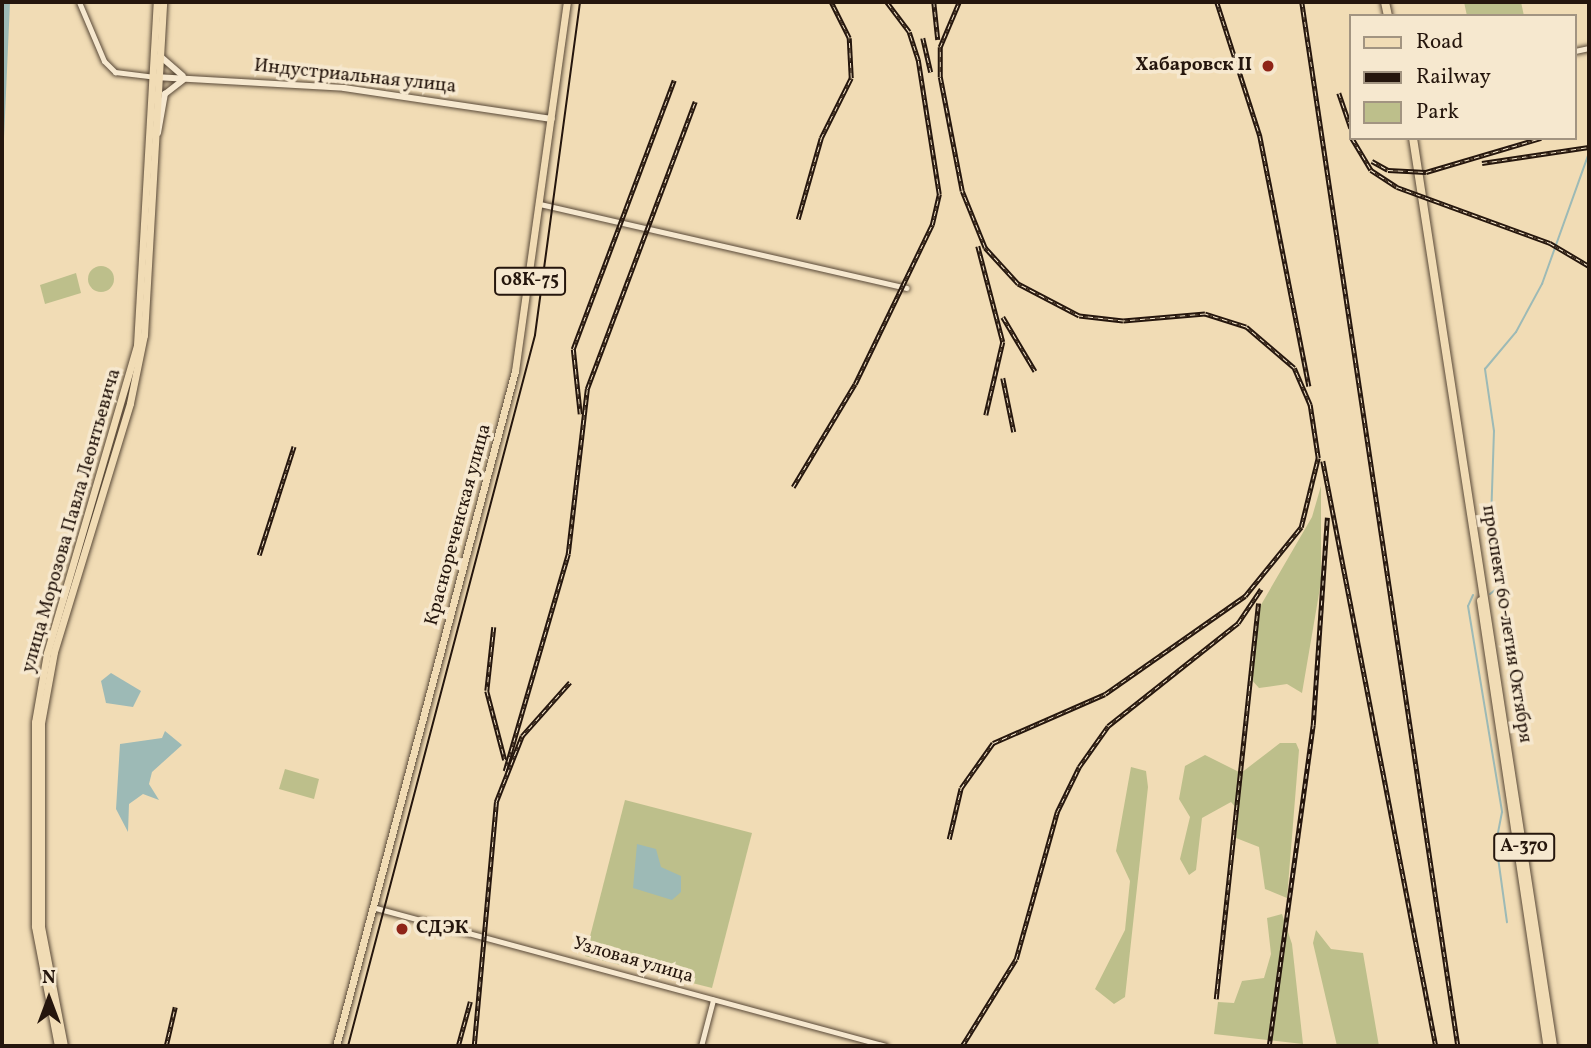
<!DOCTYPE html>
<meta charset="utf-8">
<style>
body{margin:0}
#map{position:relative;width:1591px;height:1048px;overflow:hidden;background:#f1dcb5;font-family:Vollkorn,serif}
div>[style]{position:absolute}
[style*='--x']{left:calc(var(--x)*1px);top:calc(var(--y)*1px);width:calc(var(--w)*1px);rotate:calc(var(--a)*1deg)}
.green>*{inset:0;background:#bdbf8b}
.round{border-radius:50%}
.water>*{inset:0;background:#9dbab6}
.stream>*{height:2px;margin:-1px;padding:0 1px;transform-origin:1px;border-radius:1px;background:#9dbab6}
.roads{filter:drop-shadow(0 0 2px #584837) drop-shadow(0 0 2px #584837)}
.tertiary>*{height:5px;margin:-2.5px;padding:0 2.5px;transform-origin:2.5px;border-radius:2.5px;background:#f6e8cf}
.secondary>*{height:6px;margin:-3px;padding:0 3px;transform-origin:3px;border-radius:3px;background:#f6e8cf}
.primary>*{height:7px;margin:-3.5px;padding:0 3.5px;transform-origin:3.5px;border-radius:3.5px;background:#f1dcb5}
.trunk>*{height:8px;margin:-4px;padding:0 4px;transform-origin:4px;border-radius:4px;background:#f1dcb5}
.tram>*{height:2px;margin:-1px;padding:0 1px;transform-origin:1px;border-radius:1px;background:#25160d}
.rail>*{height:4.5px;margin-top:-2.25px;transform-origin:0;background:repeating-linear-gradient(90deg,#f6e8cf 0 5px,#25160d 0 10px);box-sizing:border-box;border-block:2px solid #25160d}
.dots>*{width:19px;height:19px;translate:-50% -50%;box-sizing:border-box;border:4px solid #f6e8cf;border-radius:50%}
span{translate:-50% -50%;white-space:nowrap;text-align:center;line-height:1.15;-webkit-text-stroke:7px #f6e8cf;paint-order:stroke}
.shield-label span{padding:2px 5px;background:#f6e8cf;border:2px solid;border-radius:5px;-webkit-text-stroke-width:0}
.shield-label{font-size:18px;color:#25160d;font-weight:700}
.poi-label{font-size:19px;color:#25160d;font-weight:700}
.right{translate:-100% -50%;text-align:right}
.left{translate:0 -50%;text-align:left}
.street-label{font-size:19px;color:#25160d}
.frame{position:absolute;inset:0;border:4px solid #25160d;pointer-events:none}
.legend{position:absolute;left:1349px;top:14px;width:228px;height:126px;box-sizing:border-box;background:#f6e8cf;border:2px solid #a29481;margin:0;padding:9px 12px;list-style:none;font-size:21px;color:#25160d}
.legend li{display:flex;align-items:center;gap:14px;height:35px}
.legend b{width:35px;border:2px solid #a29481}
.north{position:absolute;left:14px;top:964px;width:70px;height:70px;-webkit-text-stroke:5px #f6e8cf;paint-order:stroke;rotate:0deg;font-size:19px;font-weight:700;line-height:28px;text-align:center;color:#25160d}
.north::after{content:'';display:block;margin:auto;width:24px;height:32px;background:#25160d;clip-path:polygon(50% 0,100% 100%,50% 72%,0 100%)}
</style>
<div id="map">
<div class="green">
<div style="clip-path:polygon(1464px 2px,1521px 2px,1524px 16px,1467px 16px)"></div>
<div class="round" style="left:88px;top:266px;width:26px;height:26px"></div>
<div style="clip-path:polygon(76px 273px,81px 293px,45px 304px,40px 285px)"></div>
<div style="clip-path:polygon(1321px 486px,1321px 582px,1302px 693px,1287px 684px,1259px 688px,1250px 678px,1258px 610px,1312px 517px)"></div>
<div style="clip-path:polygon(1280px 743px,1296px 743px,1299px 750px,1287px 898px,1265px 889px,1259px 847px,1236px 838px,1238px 810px,1231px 802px,1202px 818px,1196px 870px,1189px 875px,1180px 859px,1190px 817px,1179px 799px,1185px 766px,1205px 755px,1241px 773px)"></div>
<div style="clip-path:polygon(1131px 767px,1146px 771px,1148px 787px,1125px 997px,1114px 1004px,1095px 989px,1125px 930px,1130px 881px,1116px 851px)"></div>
<div style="clip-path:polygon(285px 769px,319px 779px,314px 799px,279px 789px)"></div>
<div style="clip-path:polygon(625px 800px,752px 833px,712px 988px,585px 956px)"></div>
<div style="clip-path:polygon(1282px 914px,1292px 944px,1303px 1044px,1214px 1034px,1218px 1002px,1234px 1003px,1242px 981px,1264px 978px,1271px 954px,1267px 918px)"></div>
<div style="clip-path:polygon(1316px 930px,1331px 949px,1363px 953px,1379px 1046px,1337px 1046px,1313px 943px)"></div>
</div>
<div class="water">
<div style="clip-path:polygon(2px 2px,10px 2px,2px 183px)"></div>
<div style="clip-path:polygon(111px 673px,141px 691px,133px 707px,106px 703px,101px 681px)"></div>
<div style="clip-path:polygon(165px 731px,182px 745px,152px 772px,149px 784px,159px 800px,143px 794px,129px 804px,128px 832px,116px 809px,120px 744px,162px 738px)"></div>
<div style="clip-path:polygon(637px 844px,656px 849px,661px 867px,681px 876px,681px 892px,672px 900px,633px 888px)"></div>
</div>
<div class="stream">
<div style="--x:1491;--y:521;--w:90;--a:-88.1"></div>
<div style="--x:1494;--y:431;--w:63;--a:-98.3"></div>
<div style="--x:1485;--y:369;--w:48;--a:-50"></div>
<div style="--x:1516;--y:332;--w:55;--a:-61.6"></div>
<div style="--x:1542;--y:284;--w:139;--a:-70.3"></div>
<div style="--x:1490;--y:594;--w:13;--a:-39"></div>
<div style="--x:1500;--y:586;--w:61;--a:-96.5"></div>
<div style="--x:1473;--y:595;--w:12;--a:114"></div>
<div style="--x:1468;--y:606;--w:209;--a:80.6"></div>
<div style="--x:1502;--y:812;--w:32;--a:101"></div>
<div style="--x:1496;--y:843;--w:80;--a:82.1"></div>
</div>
<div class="roads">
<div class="tertiary">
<div style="--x:79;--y:2;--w:64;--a:67"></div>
<div style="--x:104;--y:61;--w:16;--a:45"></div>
<div style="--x:115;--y:72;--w:38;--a:7"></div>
<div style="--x:1575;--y:51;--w:14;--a:-12"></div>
<div style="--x:540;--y:204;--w:376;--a:12.9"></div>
<div style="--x:372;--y:907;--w:532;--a:15.13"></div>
<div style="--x:701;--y:1046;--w:48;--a:-75.4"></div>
</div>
<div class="secondary">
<div style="--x:160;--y:56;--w:30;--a:41"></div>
<div style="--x:155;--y:77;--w:189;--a:3.3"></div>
<div style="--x:344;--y:88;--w:210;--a:8.5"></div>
<div style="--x:158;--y:133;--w:40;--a:-80"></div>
<div style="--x:165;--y:94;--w:23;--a:-38"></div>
</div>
<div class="primary">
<div style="--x:58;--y:1046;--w:122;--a:-100.9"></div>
<div style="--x:35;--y:926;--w:204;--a:-90"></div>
<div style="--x:35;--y:722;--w:70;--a:-80.1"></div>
<div style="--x:47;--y:653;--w:321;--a:-73.7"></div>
<div style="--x:137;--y:345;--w:344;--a:-86.7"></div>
<div style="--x:64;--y:1046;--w:122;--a:-100.9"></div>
<div style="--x:41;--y:926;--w:203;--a:-90"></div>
<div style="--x:41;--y:723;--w:72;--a:-79.6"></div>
<div style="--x:54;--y:652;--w:260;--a:-73"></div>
<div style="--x:130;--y:403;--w:69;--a:-78.4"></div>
<div style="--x:144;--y:335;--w:334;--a:-86.7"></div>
<div style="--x:336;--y:1046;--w:698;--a:-75.15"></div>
<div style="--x:515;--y:371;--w:373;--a:-82"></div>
</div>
<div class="trunk">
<div style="--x:1385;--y:2;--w:14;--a:78"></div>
<div style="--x:1413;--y:138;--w:919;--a:81.23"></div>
<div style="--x:1481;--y:601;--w:446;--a:81.5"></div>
</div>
</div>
<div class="tram">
<div style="--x:348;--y:1046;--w:735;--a:-75.26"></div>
<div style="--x:535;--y:335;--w:336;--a:-82.3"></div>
</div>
<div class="rail">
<div style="--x:934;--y:2;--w:38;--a:84"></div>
<div style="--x:1217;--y:2;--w:141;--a:72.2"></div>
<div style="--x:1260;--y:136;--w:255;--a:78.9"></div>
<div style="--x:1302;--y:2;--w:1056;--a:81.5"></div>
<div style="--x:923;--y:38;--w:35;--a:77"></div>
<div style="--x:1339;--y:93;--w:37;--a:71"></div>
<div style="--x:1352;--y:138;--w:37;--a:59"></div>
<div style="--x:1371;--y:170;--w:31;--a:33"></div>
<div style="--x:1397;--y:187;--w:163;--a:20.1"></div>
<div style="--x:1550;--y:243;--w:45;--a:30.5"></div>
<div style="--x:1372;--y:161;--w:18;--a:29"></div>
<div style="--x:1388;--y:170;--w:38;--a:3"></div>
<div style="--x:1426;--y:172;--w:120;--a:-16.5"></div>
<div style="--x:1482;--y:163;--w:108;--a:-8.5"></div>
<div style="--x:798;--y:219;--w:84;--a:-74.1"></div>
<div style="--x:821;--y:138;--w:67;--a:-63.4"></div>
<div style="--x:851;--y:78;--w:40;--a:-92.9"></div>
<div style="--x:849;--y:38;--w:40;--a:-116.6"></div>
<div style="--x:978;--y:246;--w:99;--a:75.4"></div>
<div style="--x:1003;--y:342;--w:75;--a:103.1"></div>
<div style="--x:1003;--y:317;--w:63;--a:59.3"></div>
<div style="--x:1003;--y:378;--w:55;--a:78.5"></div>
<div style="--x:580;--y:414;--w:65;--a:-96.1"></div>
<div style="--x:573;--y:349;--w:287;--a:-69.4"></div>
<div style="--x:1323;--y:461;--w:596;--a:79.07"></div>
<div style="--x:793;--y:487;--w:120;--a:-59"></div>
<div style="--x:855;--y:384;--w:177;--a:-64.2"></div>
<div style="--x:932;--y:225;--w:32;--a:-77"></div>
<div style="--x:939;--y:194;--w:136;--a:-98.9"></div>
<div style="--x:918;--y:60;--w:29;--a:-108"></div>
<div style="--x:909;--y:32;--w:38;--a:-127"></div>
<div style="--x:259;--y:555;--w:114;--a:-72.2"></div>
<div style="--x:494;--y:627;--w:64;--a:96.2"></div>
<div style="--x:487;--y:691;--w:71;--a:75.4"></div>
<div style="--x:505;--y:771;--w:226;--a:-73.8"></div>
<div style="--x:568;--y:554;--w:166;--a:-83.4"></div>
<div style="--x:587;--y:389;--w:307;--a:-69.4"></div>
<div style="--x:949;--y:839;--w:52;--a:-76.8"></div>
<div style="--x:961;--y:788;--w:55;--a:-54.6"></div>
<div style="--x:993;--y:743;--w:122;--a:-23.6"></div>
<div style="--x:1105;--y:694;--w:171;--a:-35"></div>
<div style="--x:1245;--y:596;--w:89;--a:-50.9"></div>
<div style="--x:1301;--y:527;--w:71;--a:-76.2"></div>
<div style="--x:1318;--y:458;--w:54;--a:-98.6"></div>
<div style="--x:1310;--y:405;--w:40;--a:-113.4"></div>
<div style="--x:1294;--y:368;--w:63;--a:-139.5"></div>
<div style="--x:1246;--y:327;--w:43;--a:-162.4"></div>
<div style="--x:1205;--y:314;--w:82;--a:175.1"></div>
<div style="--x:1123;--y:321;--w:44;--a:-173.5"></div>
<div style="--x:1079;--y:316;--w:69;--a:-152.3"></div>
<div style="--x:1018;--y:284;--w:49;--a:-132.5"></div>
<div style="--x:985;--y:248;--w:61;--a:-112"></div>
<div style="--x:962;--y:191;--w:116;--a:-100.9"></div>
<div style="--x:940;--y:77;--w:30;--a:-90"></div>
<div style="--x:940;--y:47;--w:49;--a:-67.1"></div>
<div style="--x:1216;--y:999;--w:398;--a:-83.9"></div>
<div style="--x:166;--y:1046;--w:40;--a:-77"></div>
<div style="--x:458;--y:1046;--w:46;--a:-74.7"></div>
<div style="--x:474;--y:1046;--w:245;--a:-84.8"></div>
<div style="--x:496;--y:802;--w:71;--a:-68.5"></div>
<div style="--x:522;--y:736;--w:72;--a:-48.4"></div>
<div style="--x:962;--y:1046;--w:102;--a:-58.2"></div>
<div style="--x:1016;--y:959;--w:153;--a:-74.4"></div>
<div style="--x:1057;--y:812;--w:50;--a:-63.9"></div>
<div style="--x:1079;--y:767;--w:50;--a:-54.7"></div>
<div style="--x:1108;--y:726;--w:166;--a:-38.4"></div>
<div style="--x:1238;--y:623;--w:41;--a:-55.9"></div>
<div style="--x:1269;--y:1046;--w:324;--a:-82.2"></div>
<div style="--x:1313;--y:725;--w:208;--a:-86.1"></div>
</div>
<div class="dots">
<div style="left:1268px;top:66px;background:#8f2418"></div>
<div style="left:402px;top:929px;background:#8f2418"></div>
</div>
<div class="shield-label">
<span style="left:530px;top:281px">08К-75</span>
<span style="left:1524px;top:847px">А-370</span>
</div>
<div class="poi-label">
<span class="right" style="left:1252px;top:66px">Хабаровск II</span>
<span class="left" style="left:416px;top:929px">СДЭК</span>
</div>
<div class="street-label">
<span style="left:355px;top:77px;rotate:6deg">Индустриальная улица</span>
<span style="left:72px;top:521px;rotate:-74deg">улица Морозова Павла Леонтьевича</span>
<span style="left:459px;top:525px;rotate:-75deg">Краснореченская улица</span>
<span style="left:1506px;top:624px;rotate:81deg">проспект 60-летия Октября</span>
<span style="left:633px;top:961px;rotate:16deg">Узловая улица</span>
</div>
<div class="frame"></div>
<ul class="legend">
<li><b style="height:9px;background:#f1dcb5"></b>Road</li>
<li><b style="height:9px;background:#25160d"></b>Railway</li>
<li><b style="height:19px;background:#bdbf8b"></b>Park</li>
</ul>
<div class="north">N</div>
</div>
